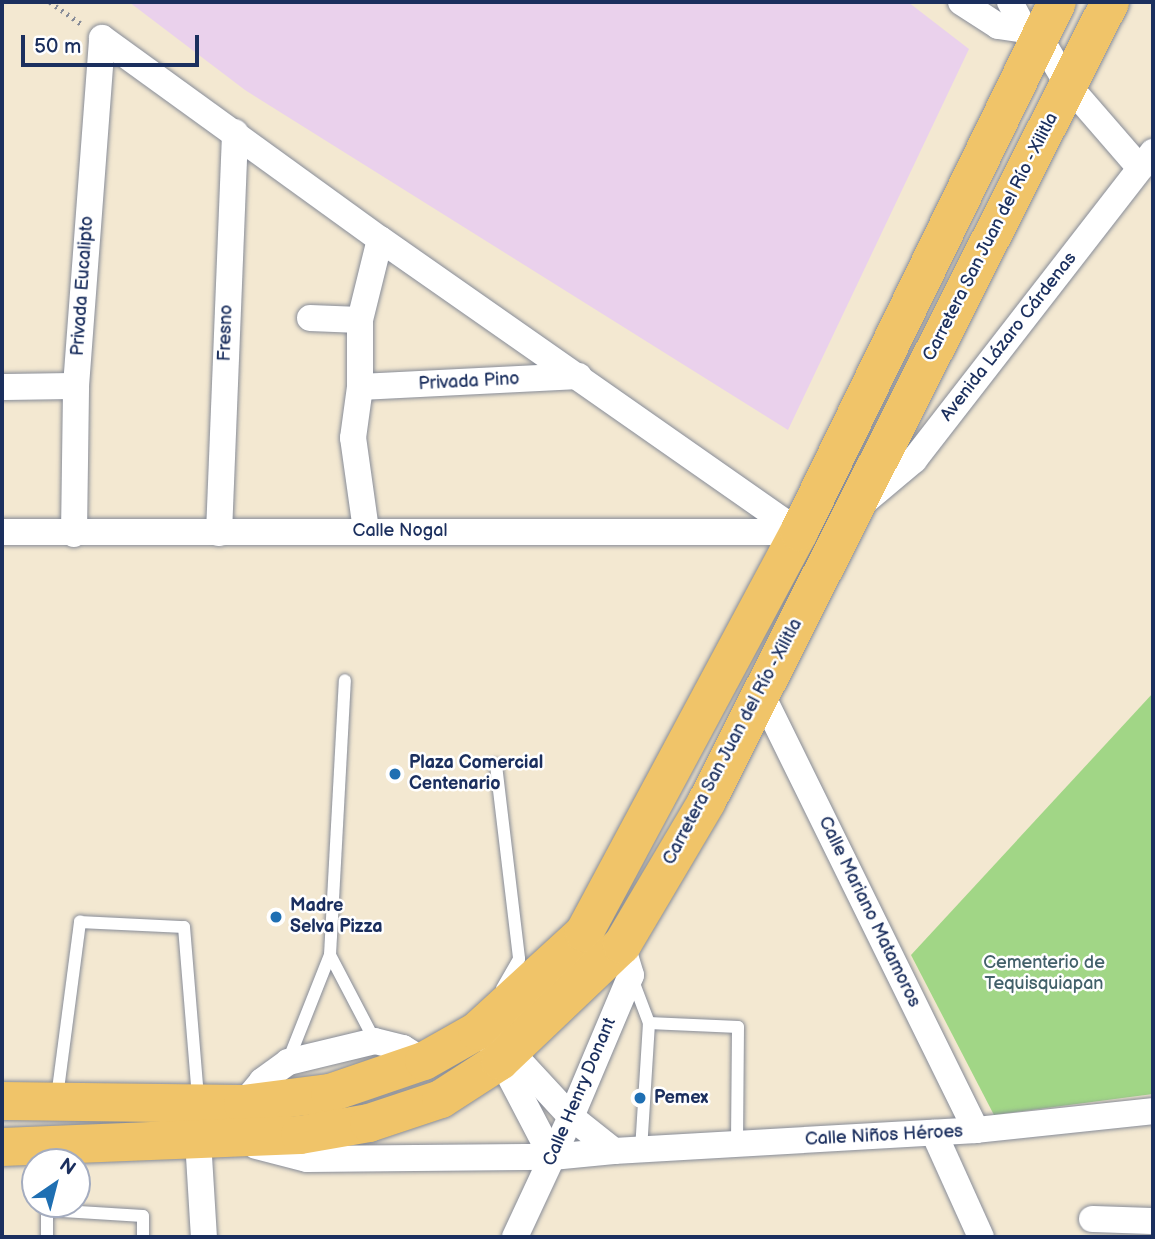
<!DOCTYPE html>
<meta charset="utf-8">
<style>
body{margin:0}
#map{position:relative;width:1155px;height:1239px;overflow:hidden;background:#f3e8d1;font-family:"Balsamiq Sans",sans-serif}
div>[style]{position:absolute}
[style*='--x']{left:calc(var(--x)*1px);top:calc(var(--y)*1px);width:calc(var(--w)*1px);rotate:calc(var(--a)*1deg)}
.built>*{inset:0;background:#ead1ec}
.green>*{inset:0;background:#a1d686}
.path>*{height:4.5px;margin-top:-2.25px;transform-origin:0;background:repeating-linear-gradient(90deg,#878c98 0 2px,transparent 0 7px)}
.roads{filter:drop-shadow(0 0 2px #878c98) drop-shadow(0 0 2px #878c98)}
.lane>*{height:12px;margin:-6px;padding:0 6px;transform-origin:6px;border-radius:6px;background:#fff}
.street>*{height:26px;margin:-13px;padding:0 13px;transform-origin:13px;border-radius:13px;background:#fff}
.primary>*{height:38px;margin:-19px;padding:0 19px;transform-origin:19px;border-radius:19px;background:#f0c469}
.dots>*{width:19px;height:19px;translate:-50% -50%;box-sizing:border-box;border:4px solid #fff;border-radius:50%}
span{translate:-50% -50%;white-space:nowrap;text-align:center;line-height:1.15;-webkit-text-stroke:5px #fff;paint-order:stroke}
.street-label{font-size:18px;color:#1b2f5e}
.poi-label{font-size:18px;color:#1b2f5e;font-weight:700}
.left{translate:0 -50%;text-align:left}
.park-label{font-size:18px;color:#43616a}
.frame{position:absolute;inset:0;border:4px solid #1b2f5e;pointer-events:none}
.north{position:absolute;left:21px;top:1148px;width:70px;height:70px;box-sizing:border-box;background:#fff;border:2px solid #a4acbf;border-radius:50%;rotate:35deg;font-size:19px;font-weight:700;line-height:28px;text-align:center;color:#1b2f5e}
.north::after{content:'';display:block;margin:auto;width:24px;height:32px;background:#1f6fb2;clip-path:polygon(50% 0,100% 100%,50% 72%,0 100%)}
.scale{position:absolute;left:21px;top:35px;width:178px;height:32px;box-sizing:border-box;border:4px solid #1b2f5e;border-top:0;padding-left:9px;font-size:21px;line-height:24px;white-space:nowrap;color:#1b2f5e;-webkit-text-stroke:5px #fff;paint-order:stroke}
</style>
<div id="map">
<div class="built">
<div style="clip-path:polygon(129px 2px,908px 2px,969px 49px,788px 430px,245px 90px)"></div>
</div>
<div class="green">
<div style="clip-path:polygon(1153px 693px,1153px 1094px,994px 1115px,911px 955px)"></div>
</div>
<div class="path">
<div style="--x:50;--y:2;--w:40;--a:34.9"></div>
</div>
<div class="roads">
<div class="lane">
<div style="--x:496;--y:765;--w:195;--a:83.2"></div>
<div style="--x:519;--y:959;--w:34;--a:120"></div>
<div style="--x:330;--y:955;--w:97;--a:62.4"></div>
<div style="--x:632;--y:978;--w:48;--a:69.3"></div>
<div style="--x:649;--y:1023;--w:126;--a:93.6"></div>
<div style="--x:649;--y:1023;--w:89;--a:2.6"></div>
<div style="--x:738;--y:1027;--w:117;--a:90.5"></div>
<div style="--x:288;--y:1061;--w:114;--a:-68.4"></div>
<div style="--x:330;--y:955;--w:275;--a:-86.9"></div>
<div style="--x:57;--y:1097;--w:177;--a:-82.5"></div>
<div style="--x:80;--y:922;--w:104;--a:2.8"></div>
<div style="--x:184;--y:927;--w:173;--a:85.3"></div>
<div style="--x:47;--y:1210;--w:96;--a:3.6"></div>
<div style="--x:143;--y:1216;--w:21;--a:90"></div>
<div style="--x:47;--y:1237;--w:33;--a:-90"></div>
</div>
<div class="street">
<div style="--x:961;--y:2;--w:44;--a:33"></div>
<div style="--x:998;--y:26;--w:27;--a:8"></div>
<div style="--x:1025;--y:30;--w:17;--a:28"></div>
<div style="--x:1040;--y:38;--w:55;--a:59.2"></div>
<div style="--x:1068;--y:85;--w:110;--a:49.1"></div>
<div style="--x:1010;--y:2;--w:32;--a:62"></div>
<div style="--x:102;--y:38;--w:343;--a:35.9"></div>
<div style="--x:380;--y:239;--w:511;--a:34.96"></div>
<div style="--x:310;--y:318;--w:50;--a:2.3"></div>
<div style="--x:2;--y:387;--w:74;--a:-0.8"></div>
<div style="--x:360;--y:387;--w:219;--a:-2.9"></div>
<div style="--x:863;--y:503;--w:67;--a:-40.1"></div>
<div style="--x:914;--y:460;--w:390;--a:-52.2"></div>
<div style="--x:366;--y:530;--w:93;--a:-98"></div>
<div style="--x:353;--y:438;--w:51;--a:-82.2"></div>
<div style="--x:360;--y:387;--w:67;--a:-90"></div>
<div style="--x:360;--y:320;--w:83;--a:-76.1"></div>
<div style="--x:2;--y:532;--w:797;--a:0"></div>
<div style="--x:219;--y:533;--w:401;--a:-87.7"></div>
<div style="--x:74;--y:534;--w:148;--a:-89.2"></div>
<div style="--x:76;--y:386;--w:349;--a:-85.7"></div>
<div style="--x:761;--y:693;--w:487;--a:63.8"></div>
<div style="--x:500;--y:1040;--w:105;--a:47.3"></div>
<div style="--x:571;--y:1117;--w:55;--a:38.3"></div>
<div style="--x:493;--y:1052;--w:19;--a:51"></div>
<div style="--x:505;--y:1067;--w:102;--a:62.4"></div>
<div style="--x:243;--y:1104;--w:30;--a:-50"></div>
<div style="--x:262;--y:1081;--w:32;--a:-36"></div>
<div style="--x:288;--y:1062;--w:89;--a:-13.6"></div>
<div style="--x:375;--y:1041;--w:29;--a:14"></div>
<div style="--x:403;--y:1048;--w:25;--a:32"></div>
<div style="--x:934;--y:1133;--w:114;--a:65.7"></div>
<div style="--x:198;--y:1140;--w:97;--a:86.5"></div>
<div style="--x:256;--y:1146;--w:53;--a:14.3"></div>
<div style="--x:307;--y:1159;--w:245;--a:-0.5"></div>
<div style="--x:552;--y:1157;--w:62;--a:-5.5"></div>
<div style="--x:614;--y:1151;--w:363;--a:-3.3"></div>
<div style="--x:976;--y:1130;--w:178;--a:-6.1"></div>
<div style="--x:1092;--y:1219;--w:61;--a:1.9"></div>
<div style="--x:515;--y:1237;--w:132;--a:-65"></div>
<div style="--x:571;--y:1117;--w:154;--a:-67.1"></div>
<div style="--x:631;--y:975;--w:31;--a:-107"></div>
</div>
<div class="primary">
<div style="--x:2;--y:1101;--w:241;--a:0.7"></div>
<div style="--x:243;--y:1104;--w:88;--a:-7.2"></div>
<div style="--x:330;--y:1093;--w:99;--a:-18.8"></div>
<div style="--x:424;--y:1061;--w:61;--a:-29.5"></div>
<div style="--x:477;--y:1031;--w:145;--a:-42.5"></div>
<div style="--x:584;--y:933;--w:455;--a:-61.8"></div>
<div style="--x:799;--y:532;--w:589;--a:-64.04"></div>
<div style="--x:2;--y:1147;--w:298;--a:-2.3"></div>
<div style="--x:300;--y:1135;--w:70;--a:-9.9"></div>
<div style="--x:369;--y:1123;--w:76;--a:-18.4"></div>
<div style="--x:441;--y:1099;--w:70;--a:-32.8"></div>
<div style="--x:500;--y:1061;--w:168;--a:-43.6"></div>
<div style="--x:622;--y:945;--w:167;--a:-59.4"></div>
<div style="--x:707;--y:801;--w:895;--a:-63.23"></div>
</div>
</div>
<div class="dots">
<div style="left:395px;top:774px;background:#1f6fb2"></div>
<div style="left:276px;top:917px;background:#1f6fb2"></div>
<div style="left:640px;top:1098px;background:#1f6fb2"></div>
</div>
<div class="street-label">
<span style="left:991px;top:237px;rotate:-63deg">Carretera San Juan del Río - Xilitla</span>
<span style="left:83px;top:286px;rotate:-86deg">Privada Eucalipto</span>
<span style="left:226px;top:333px;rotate:-88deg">Fresno</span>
<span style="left:1009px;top:337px;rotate:-52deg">Avenida Lázaro Cárdenas</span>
<span style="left:469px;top:382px;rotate:-3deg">Privada Pino</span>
<span style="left:400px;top:531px">Calle Nogal</span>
<span style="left:733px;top:742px;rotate:-62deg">Carretera San Juan del Río - Xilitla</span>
<span style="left:869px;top:912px;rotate:64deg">Calle Mariano Matamoros</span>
<span style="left:580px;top:1092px;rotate:-67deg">Calle Henry Donant</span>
<span style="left:884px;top:1136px;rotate:-3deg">Calle Niños Héroes</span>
</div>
<div class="poi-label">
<span class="left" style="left:409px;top:774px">Plaza Comercial<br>Centenario</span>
<span class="left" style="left:290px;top:917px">Madre<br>Selva Pizza</span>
<span class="left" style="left:654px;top:1098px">Pemex</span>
</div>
<div class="park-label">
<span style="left:1044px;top:974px">Cementerio de<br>Tequisquiapan</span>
</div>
<div class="frame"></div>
<div class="north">N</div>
<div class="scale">50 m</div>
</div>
